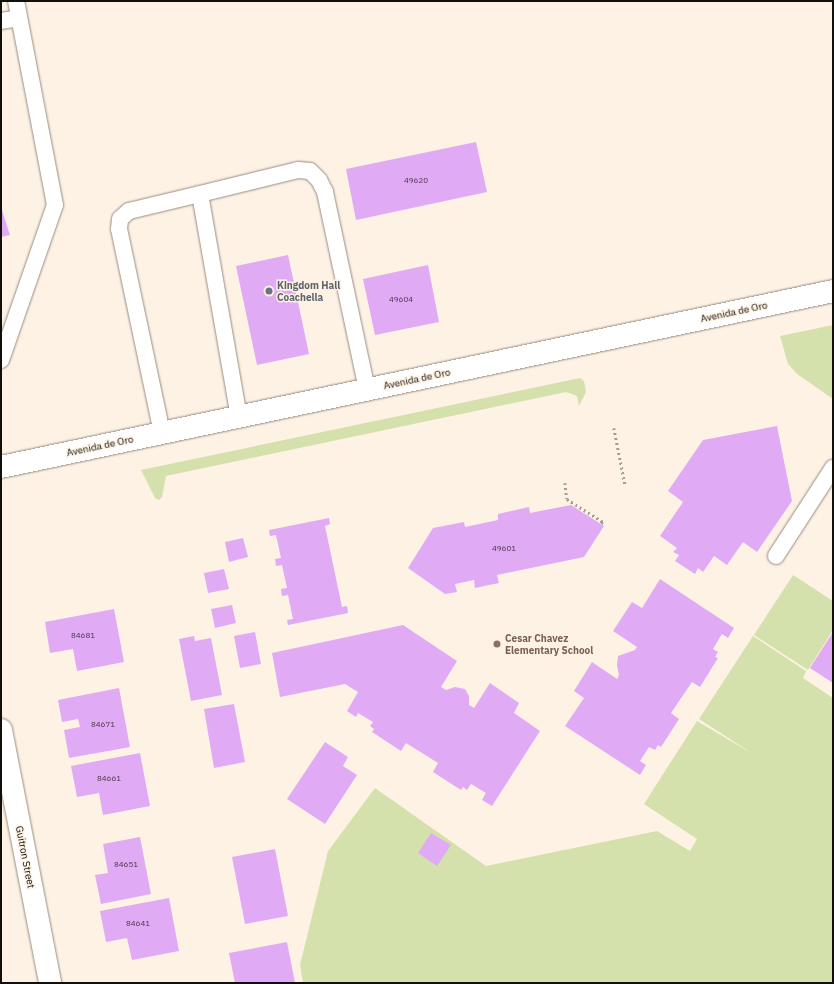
<!DOCTYPE html>
<style>
body{margin:0}
#map{position:relative;width:834px;height:984px;overflow:hidden;background:#fef2e5;font-family:"IBM Plex Sans",sans-serif}
div>[style]{position:absolute}
[style*='--x']{left:calc(var(--x)*1px);top:calc(var(--y)*1px);width:calc(var(--w)*1px);rotate:calc(var(--a)*1deg)}
.green>*{inset:0;background:#d5e1ac}
.building>*{inset:0;background:#e0aaf4}
.path>*{height:2.5px;margin-top:-1.25px;transform-origin:0;background:repeating-linear-gradient(90deg,#a59c92 0 2px,transparent 0 5px)}
.roads{filter:drop-shadow(0 0 1px #978c80) drop-shadow(0 0 1px #978c80)}
.lane>*{height:16px;margin:-8px;padding:0 8px;transform-origin:8px;border-radius:8px;background:#fff}
.street>*{height:22px;margin:-11px;padding:0 11px;transform-origin:11px;border-radius:11px;background:#fff}
.dots>*{width:11px;height:11px;translate:-50% -50%;box-sizing:border-box;border:2px solid #fef2e5;border-radius:50%}
span{translate:-50% -50%;white-space:nowrap;text-align:center;line-height:1.15;-webkit-text-stroke:3px #fef2e5;paint-order:stroke}
.number-label{font-size:8px;color:#463544}
.number-label span{-webkit-text-stroke-width:0}
.worship-label{font-size:10px;color:#5b616d;font-weight:700}
.left{translate:0 -50%;text-align:left}
.street-label{font-size:10px;color:#120e0a}
.education-label{font-size:10px;color:#785e54;font-weight:700}
.frame{position:absolute;inset:0;border:2px solid #120e0a;pointer-events:none}
</style>
<div id="map">
<div class="green">
<div style="clip-path:polygon(833px 325px,833px 399px,797px 374px,788px 364px,780px 336px)"></div>
<div style="clip-path:polygon(580px 378px,584px 381px,586px 392px,579px 406px,577px 396px,566px 392px,166px 476px,162px 497px,159px 500px,155px 498px,141px 470px)"></div>
<div style="clip-path:polygon(793px 575px,833px 601px,833px 630px,808px 670px,754px 635px)"></div>
<div style="clip-path:polygon(753px 636px,806px 671px,803px 678px,833px 698px,833px 983px,303px 983px,300px 965px,328px 851px,375px 788px,486px 866px,657px 831px,690px 851px,697px 839px,644px 804px,697px 721px,753px 754px,699px 719px)"></div>
</div>
<div class="building">
<div style="clip-path:polygon(476px 142px,487px 192px,356px 220px,346px 169px)"></div>
<div style="clip-path:polygon(1px 207px,10px 235px,1px 237px)"></div>
<div style="clip-path:polygon(288px 255px,309px 354px,257px 365px,236px 266px)"></div>
<div style="clip-path:polygon(428px 265px,439px 322px,375px 335px,363px 279px)"></div>
<div style="clip-path:polygon(777px 426px,792px 501px,757px 552px,743px 542px,727px 565px,714px 556px,703px 572px,698px 568px,695px 574px,675px 561px,679px 555px,673px 552px,677px 548px,660px 536px,683px 502px,668px 491px,703px 440px)"></div>
<div style="clip-path:polygon(571px 505px,604px 526px,584px 557px,497px 575px,499px 583px,475px 588px,474px 580px,455px 584px,457px 592px,445px 594px,408px 568px,433px 528px,464px 522px,465px 527px,498px 520px,498px 514px,529px 507px,530px 513px)"></div>
<div style="clip-path:polygon(329px 518px,330px 524px,325px 526px,342px 607px,347px 606px,348px 613px,288px 625px,287px 620px,293px 619px,288px 595px,282px 596px,281px 589px,287px 588px,282px 565px,276px 566px,275px 559px,281px 558px,276px 535px,270px 536px,269px 530px)"></div>
<div style="clip-path:polygon(243px 538px,248px 557px,229px 562px,225px 542px)"></div>
<div style="clip-path:polygon(224px 569px,229px 589px,208px 593px,204px 573px)"></div>
<div style="clip-path:polygon(660px 579px,734px 628px,728px 638px,722px 634px,713px 649px,718px 652px,715px 657px,718px 658px,700px 687px,692px 682px,671px 713px,679px 719px,661px 747px,658px 745px,655px 750px,649px 747px,640px 761px,646px 765px,640px 775px,565px 726px,584px 698px,574px 691px,592px 662px,617px 679px,619px 675px,617px 665px,618px 656px,635px 650px,637px 647px,613px 631px,632px 602px,642px 608px)"></div>
<div style="clip-path:polygon(232px 605px,236px 623px,215px 628px,211px 609px)"></div>
<div style="clip-path:polygon(114px 609px,124px 662px,77px 671px,73px 649px,50px 653px,45px 622px)"></div>
<div style="clip-path:polygon(403px 625px,457px 661px,441px 687px,446px 690px,455px 687px,465px 689px,469px 696px,469px 705px,474px 708px,490px 683px,519px 703px,514px 713px,540px 731px,492px 806px,482px 800px,486px 793px,471px 784px,467px 790px,463px 787px,461px 790px,433px 772px,438px 763px,406px 743px,401px 751px,372px 732px,374px 729px,370px 726px,373px 722px,358px 713px,356px 717px,347px 711px,358px 692px,345px 684px,280px 697px,272px 653px)"></div>
<div style="clip-path:polygon(255px 632px,261px 664px,240px 668px,234px 636px)"></div>
<div style="clip-path:polygon(833px 632px,833px 683px,810px 668px)"></div>
<div style="clip-path:polygon(194px 636px,195px 641px,211px 638px,222px 695px,191px 701px,179px 639px)"></div>
<div style="clip-path:polygon(119px 688px,130px 747px,69px 758px,64px 730px,80px 727px,78px 719px,62px 722px,58px 700px)"></div>
<div style="clip-path:polygon(234px 704px,245px 762px,214px 768px,204px 709px)"></div>
<div style="clip-path:polygon(325px 742px,348px 757px,343px 766px,357px 775px,325px 824px,287px 799px)"></div>
<div style="clip-path:polygon(140px 753px,150px 806px,103px 815px,99px 793px,77px 797px,71px 766px)"></div>
<div style="clip-path:polygon(431px 833px,451px 845px,437px 866px,418px 853px)"></div>
<div style="clip-path:polygon(140px 837px,151px 894px,101px 904px,95px 875px,108px 873px,103px 844px)"></div>
<div style="clip-path:polygon(275px 849px,288px 916px,245px 924px,232px 857px)"></div>
<div style="clip-path:polygon(169px 898px,179px 951px,132px 960px,127px 938px,106px 942px,100px 911px)"></div>
<div style="clip-path:polygon(287px 942px,295px 983px,235px 983px,229px 953px)"></div>
</div>
<div class="path">
<div style="--x:614;--y:428;--w:57;--a:78.9"></div>
<div style="--x:565;--y:483;--w:16;--a:83"></div>
<div style="--x:567;--y:499;--w:43;--a:32.6"></div>
<div style="--x:603;--y:522;--w:3;--a:135"></div>
</div>
<div class="roads">
<div class="lane">
<div style="--x:1;--y:21;--w:18;--a:-9"></div>
<div style="--x:200;--y:194;--w:101;--a:-13.8"></div>
<div style="--x:298;--y:170;--w:12;--a:5"></div>
<div style="--x:310;--y:171;--w:13;--a:45"></div>
<div style="--x:319;--y:180;--w:13;--a:63"></div>
<div style="--x:325;--y:192;--w:201;--a:78"></div>
<div style="--x:1;--y:360;--w:164;--a:-70.8"></div>
<div style="--x:55;--y:205;--w:208;--a:-100.8"></div>
<div style="--x:162;--y:433;--w:208;--a:-101.9"></div>
<div style="--x:119;--y:229;--w:10;--a:-84"></div>
<div style="--x:120;--y:219;--w:12;--a:-42"></div>
<div style="--x:129;--y:211;--w:73;--a:-13.5"></div>
<div style="--x:200;--y:194;--w:226;--a:80.1"></div>
<div style="--x:776;--y:556;--w:105;--a:-57.1"></div>
</div>
<div class="street">
<div style="--x:1;--y:467;--w:850;--a:-11.94"></div>
<div style="--x:1;--y:730;--w:258;--a:79"></div>
</div>
</div>
<div class="dots">
<div style="left:269px;top:291px;background:#6b7280"></div>
<div style="left:497px;top:644px;background:#8d6e63"></div>
</div>
<div class="number-label">
<span style="left:416px;top:181px">49620</span>
<span style="left:401px;top:300px">49604</span>
<span style="left:504px;top:549px">49601</span>
<span style="left:83px;top:636px">84681</span>
<span style="left:103px;top:725px">84671</span>
<span style="left:109px;top:779px">84661</span>
<span style="left:126px;top:865px">84651</span>
<span style="left:138px;top:924px">84641</span>
</div>
<div class="worship-label">
<span class="left" style="left:277px;top:291px">Kingdom Hall<br>Coachella</span>
</div>
<div class="street-label">
<span style="left:734px;top:312px;rotate:-12deg">Avenida de Oro</span>
<span style="left:417px;top:379px;rotate:-12deg">Avenida de Oro</span>
<span style="left:100px;top:446px;rotate:-12deg">Avenida de Oro</span>
<span style="left:25px;top:857px;rotate:79deg">Guitron Street</span>
</div>
<div class="education-label">
<span class="left" style="left:505px;top:644px">Cesar Chavez<br>Elementary School</span>
</div>
<div class="frame"></div>
</div>
